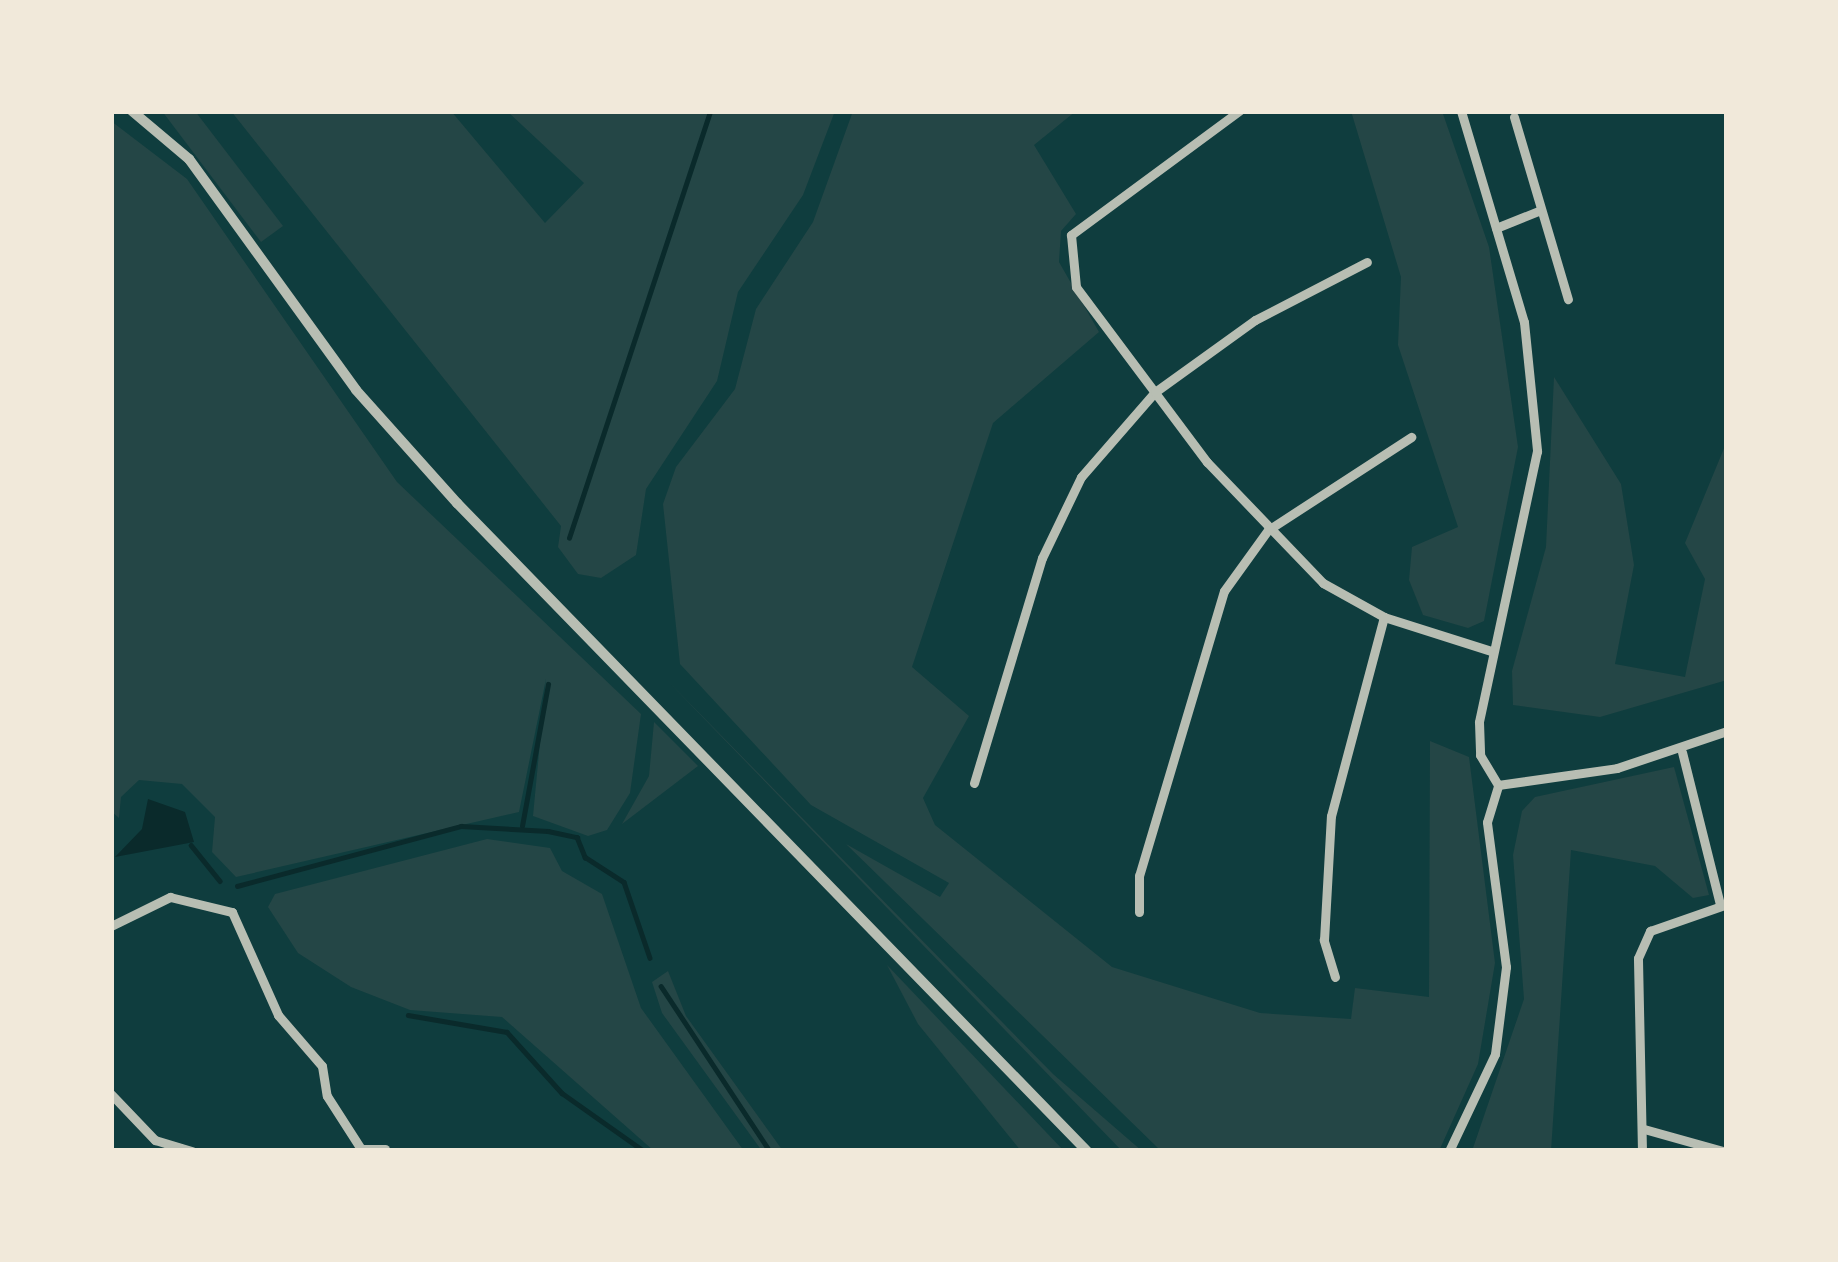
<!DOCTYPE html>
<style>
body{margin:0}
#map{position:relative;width:1838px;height:1262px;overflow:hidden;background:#0f3d3e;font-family:"Nunito Sans",sans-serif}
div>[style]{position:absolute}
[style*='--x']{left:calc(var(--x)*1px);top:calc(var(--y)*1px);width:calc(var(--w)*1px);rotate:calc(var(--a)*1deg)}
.green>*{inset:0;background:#244646}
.water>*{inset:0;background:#0a2a2b}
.stream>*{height:4.5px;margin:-2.25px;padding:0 2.25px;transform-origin:2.25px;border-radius:2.25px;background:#0a2a2b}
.minor>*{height:9px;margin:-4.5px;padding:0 4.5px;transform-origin:4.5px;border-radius:4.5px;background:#b8beb3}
.tertiary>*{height:10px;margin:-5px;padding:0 5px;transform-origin:5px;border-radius:5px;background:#b8beb3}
span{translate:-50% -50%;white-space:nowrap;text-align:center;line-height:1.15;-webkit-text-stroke:12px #f1e9da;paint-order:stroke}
.frame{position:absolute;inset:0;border:114px solid #f1e9da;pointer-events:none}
</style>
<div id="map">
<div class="green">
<div style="clip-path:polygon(162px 111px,195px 111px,283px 226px,261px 242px)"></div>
<div style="clip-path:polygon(231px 111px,451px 111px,545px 223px,584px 183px,507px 111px,835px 111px,803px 195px,738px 292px,717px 381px,646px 489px,636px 555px,601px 578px,578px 574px,558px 547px,561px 526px)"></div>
<div style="clip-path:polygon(853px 111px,1076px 111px,1034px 145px,1076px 214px,1061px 231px,1059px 262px,1099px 332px,993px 423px,912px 667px,969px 716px,923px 798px,935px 825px,1112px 967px,1260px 1013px,1351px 1019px,1355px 988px,1429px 997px,1430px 741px,1469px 757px,1495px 963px,1478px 1064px,1439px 1151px,1161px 1151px,846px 844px,940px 897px,949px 883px,811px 805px,680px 664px,663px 504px,676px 467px,735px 389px,756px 309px,813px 222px)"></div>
<div style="clip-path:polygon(1351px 111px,1442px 111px,1489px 247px,1518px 447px,1484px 621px,1468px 628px,1423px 615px,1409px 580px,1412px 547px,1458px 527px,1398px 345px,1401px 277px)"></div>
<div style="clip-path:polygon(111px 121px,187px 179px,397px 482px,641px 714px,630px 793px,607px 830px,588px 836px,533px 816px,546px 679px,519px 812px,236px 877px,212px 852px,215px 817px,182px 784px,139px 780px,121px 797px,119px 818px,111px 811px)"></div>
<div style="clip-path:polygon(1554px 377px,1621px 484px,1634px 565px,1615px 664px,1685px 677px,1705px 579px,1685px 543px,1727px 441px,1727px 680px,1600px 717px,1513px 705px,1512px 671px,1546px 547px)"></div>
<div style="clip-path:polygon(661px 674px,1053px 1074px,1142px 1151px,1122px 1151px)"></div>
<div style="clip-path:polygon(654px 722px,698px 766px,622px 824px,649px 776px)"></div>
<div style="clip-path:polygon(1674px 767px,1709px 895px,1693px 898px,1655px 866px,1571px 850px,1551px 1151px,1472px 1151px,1524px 999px,1513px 855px,1522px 811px,1535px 797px)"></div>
<div style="clip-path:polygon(487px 839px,550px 848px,562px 871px,602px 894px,641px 1008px,744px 1151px,654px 1151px,502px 1017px,410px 1010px,351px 987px,298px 953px,268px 907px,275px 894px)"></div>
<div style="clip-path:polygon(887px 965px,1064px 1151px,1021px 1151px,918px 1024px)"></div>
<div style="clip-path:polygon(668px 971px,686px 1016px,783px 1151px,762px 1151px,662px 1013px,652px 982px)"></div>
</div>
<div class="water">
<div style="clip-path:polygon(148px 799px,185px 812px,194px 842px,115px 857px,142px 829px)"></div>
</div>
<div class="stream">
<div style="--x:569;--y:538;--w:450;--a:-71.7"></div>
<div style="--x:522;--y:826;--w:144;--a:-79.6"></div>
<div style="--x:191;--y:845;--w:46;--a:51.1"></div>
<div style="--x:237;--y:886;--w:232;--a:-15"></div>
<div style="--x:461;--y:826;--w:87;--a:3.3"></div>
<div style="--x:548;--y:831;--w:30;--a:12"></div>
<div style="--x:577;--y:837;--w:22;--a:68"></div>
<div style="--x:585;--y:857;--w:46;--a:32.7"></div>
<div style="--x:624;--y:882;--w:80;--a:71.1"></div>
<div style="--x:661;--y:986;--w:198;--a:56.6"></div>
<div style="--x:408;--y:1015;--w:100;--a:9.7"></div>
<div style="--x:507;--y:1032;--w:82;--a:48"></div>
<div style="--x:562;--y:1093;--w:100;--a:35.3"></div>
</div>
<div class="minor">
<div style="--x:1239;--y:111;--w:209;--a:143.6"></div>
<div style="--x:1071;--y:235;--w:52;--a:84.5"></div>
<div style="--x:1076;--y:287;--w:219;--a:53.2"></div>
<div style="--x:1207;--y:462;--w:168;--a:46.2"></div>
<div style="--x:1323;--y:583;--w:70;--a:29.1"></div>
<div style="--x:1384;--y:617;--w:112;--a:17.6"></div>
<div style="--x:1461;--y:111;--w:220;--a:73.4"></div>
<div style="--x:1524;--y:322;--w:130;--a:84.2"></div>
<div style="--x:1537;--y:451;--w:277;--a:102.1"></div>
<div style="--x:1479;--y:722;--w:33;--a:88"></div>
<div style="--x:1480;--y:755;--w:35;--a:59"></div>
<div style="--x:1514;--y:117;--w:190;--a:73.5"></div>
<div style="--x:1496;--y:228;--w:48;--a:-21.8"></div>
<div style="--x:1682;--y:752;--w:157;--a:76"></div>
<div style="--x:974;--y:783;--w:235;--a:-73.2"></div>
<div style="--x:1042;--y:558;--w:90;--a:-64.3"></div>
<div style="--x:1081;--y:477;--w:113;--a:-49"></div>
<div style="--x:1155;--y:392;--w:123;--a:-35.8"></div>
<div style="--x:1255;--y:320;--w:126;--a:-27.4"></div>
<div style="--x:1139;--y:912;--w:36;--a:-90"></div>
<div style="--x:1139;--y:876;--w:297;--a:-73.4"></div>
<div style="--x:1224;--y:591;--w:75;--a:-54.2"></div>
<div style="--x:1268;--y:530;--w:171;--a:-33"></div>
<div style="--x:111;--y:926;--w:66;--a:-26.2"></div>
<div style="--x:170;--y:897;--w:64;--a:13.6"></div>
<div style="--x:232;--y:912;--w:113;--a:65.9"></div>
<div style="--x:278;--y:1015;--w:67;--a:49.2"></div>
<div style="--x:322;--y:1066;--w:30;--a:81"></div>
<div style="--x:327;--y:1096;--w:63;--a:57.3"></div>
<div style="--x:361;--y:1149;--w:24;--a:0"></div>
<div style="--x:1335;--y:977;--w:39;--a:-107"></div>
<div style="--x:1324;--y:940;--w:124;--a:-86.8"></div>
<div style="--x:1331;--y:816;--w:206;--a:-75.1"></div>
<div style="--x:111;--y:1094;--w:64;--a:46.3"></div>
<div style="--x:155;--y:1140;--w:39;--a:17"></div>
<div style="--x:1644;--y:1129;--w:82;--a:15.6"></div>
<div style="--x:1449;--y:1151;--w:107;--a:-64.6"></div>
<div style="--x:1495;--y:1054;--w:88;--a:-82.8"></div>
<div style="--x:1506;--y:967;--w:146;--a:-97.5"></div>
<div style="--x:1487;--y:822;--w:39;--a:-73"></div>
<div style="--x:1498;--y:785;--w:120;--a:-8.1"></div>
<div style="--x:1617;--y:768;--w:116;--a:-18.6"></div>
<div style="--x:1642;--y:1151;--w:193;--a:-91.2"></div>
<div style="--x:1638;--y:958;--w:30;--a:-66"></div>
<div style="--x:1650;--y:931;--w:82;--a:-19.3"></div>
</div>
<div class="tertiary">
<div style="--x:132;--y:111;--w:75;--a:40.1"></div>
<div style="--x:189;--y:159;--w:285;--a:54.1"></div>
<div style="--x:356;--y:390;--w:152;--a:48.2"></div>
<div style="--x:457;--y:503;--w:904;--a:45.81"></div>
</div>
<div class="frame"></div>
</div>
